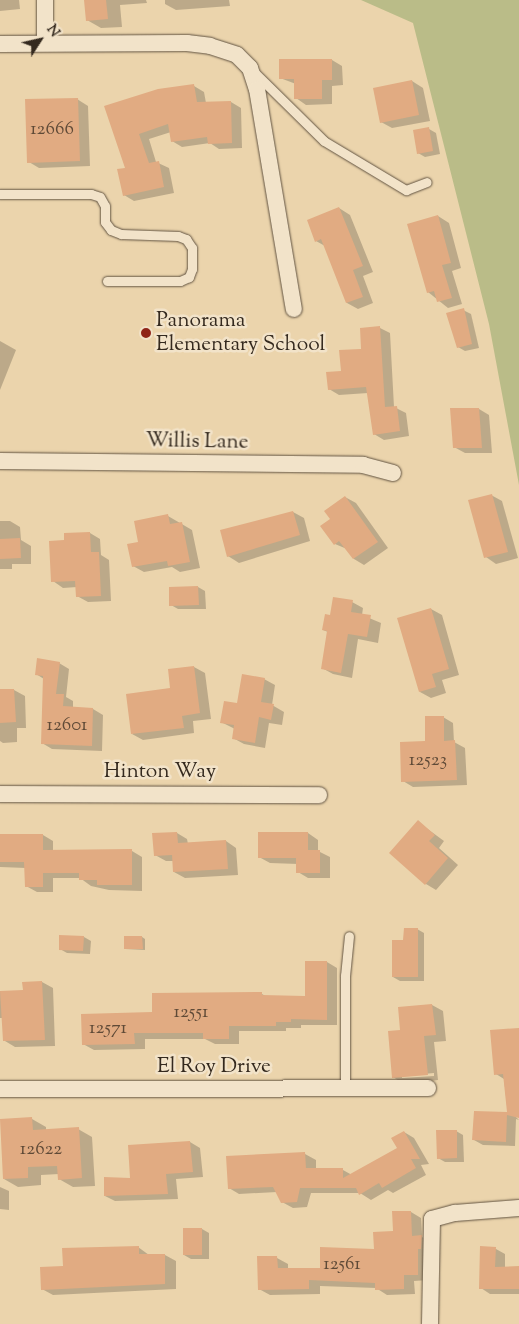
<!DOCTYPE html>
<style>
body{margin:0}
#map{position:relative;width:519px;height:1324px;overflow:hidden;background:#ebd4ac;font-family:"Sorts Mill Goudy",serif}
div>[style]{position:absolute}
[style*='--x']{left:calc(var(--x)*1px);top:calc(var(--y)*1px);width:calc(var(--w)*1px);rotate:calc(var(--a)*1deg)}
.green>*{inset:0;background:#babc88}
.shadow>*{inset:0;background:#0003}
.building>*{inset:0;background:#e1ab82}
.roads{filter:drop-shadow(0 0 1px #625442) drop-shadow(0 0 1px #625442)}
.service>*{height:9px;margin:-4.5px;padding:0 4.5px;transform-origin:4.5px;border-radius:4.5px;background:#f2e3c9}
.minor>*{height:16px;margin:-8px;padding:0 8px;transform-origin:8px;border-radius:8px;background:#f2e3c9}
.dots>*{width:14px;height:14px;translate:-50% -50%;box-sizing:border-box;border:2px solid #f2e3c9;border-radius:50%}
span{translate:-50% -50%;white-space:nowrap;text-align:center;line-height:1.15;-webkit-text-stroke:5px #f2e3c9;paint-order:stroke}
.number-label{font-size:19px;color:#5f4a37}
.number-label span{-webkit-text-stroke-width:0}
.poi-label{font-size:21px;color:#34291e}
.left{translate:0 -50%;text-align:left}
.street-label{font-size:21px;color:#34291e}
.north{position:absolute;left:15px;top:15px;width:50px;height:50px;-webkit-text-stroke:4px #f2e3c9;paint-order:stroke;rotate:55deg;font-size:14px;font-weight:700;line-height:20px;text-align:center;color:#34291e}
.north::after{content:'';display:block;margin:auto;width:18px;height:22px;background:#34291e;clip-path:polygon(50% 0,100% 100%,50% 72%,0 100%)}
</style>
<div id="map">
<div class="green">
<div style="clip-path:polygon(361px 0,519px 0,519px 485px,489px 324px,413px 23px)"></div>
</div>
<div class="shadow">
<div style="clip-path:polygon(0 0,19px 0,20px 9px,0 11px)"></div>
<div style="clip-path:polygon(85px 0,146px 0,147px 3px,120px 5px,122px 27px,101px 28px,87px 20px)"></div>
<div style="clip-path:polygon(165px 0,229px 0,230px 6px,176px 10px,165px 4px)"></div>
<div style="clip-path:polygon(332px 60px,342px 66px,343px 85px,332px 86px,332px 104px,306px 105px,296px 98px,296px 84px,280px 78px)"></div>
<div style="clip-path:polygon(412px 81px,423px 88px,430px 121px,392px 128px,381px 122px)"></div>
<div style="clip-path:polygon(194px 86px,204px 92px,206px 103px,231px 102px,241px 108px,242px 148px,219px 149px,210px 143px,182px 147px,172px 141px,171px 132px,149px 139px,156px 162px,169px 168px,174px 193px,134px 201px,124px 195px,126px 169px,106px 107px)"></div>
<div style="clip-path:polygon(77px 99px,88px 106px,90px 166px,39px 168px,29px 162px)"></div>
<div style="clip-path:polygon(429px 129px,436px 133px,440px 154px,425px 157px,418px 153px)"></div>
<div style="clip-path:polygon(339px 208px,350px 215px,373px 272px,363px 276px,373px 303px,358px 309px,347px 303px,325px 246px,316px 241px)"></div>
<div style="clip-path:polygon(438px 216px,449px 223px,461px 268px,452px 271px,462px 304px,448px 308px,428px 292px)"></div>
<div style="clip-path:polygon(463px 310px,471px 314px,479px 348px,465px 351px,458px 347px,447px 314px)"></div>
<div style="clip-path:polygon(380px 328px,390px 333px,394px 407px,406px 413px,409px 436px,384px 440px,374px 434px,368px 393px,339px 395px,329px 389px)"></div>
<div style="clip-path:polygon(0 341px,16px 350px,0 390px)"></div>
<div style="clip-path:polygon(479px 409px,489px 415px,492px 453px,465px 453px,454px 447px)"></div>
<div style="clip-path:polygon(491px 495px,502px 501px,518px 558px,496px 564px,486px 557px)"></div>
<div style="clip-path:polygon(345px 497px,356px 503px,388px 548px,364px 565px,354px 559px,347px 549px,335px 544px,331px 519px)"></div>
<div style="clip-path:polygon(293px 512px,304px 518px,310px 541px,239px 563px,228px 556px)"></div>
<div style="clip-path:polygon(168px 516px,192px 530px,200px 568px,180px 572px,172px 567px,144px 572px,133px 566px,140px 543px)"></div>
<div style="clip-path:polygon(0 521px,10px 521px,20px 527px,21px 540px,31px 546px,31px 564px,12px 564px,12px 569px,0 569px)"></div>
<div style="clip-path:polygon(90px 533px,100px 539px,101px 555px,109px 560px,111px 601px,88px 602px,77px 596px,77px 587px,63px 588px,53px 581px,66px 541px)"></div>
<div style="clip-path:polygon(198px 587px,205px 591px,206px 609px,178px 609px,171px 605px,170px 588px)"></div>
<div style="clip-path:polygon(352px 602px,363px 608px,362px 615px,381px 623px,378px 643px,358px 639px,352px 678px,333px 674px,322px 668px,328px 632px,323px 630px,331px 616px)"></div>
<div style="clip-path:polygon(431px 609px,442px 615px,459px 675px,442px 680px,446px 693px,431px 698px,420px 692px)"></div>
<div style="clip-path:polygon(59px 663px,69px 669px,66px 697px,73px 701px,73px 708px,93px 709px,103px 715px,102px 751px,52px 749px,42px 743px,44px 679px,36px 674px)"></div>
<div style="clip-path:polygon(194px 667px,205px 673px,211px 719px,193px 721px,194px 733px,143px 740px,132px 734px)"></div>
<div style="clip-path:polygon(264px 679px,275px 685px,272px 705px,284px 712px,282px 725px,269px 723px,265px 748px,244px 744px,233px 738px,235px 729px,221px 722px)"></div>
<div style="clip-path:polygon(14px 690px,25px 696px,26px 728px,17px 728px,17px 742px,3px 743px,0 741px,0 691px)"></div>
<div style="clip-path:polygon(443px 717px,453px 723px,454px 742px,465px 748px,467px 785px,413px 787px,403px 781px)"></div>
<div style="clip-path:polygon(418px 822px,444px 841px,439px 848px,458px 865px,436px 890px,426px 884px)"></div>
<div style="clip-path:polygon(177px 833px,187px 839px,188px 844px,226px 841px,236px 848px,238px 875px,185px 878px,174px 872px,173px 861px,166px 861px,155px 855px)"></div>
<div style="clip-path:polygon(308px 833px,318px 840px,318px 851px,330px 857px,330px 878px,308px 878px,298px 872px,298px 864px,270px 863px,259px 857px)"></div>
<div style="clip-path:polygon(0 835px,43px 835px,53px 841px,53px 851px,132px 851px,142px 857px,142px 891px,109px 890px,91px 886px,80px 878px,53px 878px,53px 892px,37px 892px,26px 886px,26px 868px,0 867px)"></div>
<div style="clip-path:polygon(417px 929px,424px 933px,424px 981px,400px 981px,393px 977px)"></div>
<div style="clip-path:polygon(84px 937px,91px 941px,90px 954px,67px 953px,60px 949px)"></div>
<div style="clip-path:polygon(142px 937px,145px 939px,145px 950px,125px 949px)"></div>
<div style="clip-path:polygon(327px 962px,337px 968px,337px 1025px,301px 1025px,301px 1028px,286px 1028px,286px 1031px,239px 1031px,239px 1044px,215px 1044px,205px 1039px,145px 1039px,145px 1049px,94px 1050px,83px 1044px,154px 1013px,262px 994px,267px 997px,306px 997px)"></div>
<div style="clip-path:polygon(42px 982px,53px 988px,55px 1046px,15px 1047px,5px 1041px,4px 1018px,0 1018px,0 991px,24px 991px)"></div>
<div style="clip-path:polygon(evenodd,432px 1005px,443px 1011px,446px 1041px,434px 1042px,438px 1080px,404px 1084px,393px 1077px,402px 1031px,400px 1008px,432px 1005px,434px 1073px,434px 1076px,402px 1078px,402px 1076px,434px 1073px)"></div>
<div style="clip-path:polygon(519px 1029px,519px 1117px,515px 1116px,519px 1120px,516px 1119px,515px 1146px,483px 1145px,474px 1140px,508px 1114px,504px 1079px,496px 1074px)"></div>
<div style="clip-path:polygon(32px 1119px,46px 1127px,46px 1131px,78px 1129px,92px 1137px,95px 1186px,73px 1187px,59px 1179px,59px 1174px,41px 1175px,41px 1185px,18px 1187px,4px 1179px)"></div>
<div style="clip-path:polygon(456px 1131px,463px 1135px,464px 1162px,445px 1162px,438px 1158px)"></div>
<div style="clip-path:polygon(404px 1132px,414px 1138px,429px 1164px,421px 1165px,426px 1175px,393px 1193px,388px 1190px,371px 1200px,360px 1193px,311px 1193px,307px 1207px,293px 1208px,282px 1202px,277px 1192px,239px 1194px,229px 1188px,305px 1154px,316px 1160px,316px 1170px,343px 1170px,352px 1175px,399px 1148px)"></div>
<div style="clip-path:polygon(190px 1142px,200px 1148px,203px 1177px,176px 1179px,178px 1199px,115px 1201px,105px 1196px)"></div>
<div style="clip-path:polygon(0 1187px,9px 1191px,9px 1210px,0 1209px)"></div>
<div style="clip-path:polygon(411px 1212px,421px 1218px,422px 1237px,432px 1243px,429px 1280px,414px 1281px,415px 1294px,387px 1295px,376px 1288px,320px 1286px,320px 1294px,270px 1295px,259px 1289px,277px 1258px,288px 1264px,288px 1269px,321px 1269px,375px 1250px)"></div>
<div style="clip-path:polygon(202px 1229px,209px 1233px,209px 1259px,191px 1259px,184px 1255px)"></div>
<div style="clip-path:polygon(138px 1247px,149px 1255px,165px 1255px,176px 1261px,176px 1289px,53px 1295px,42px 1289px,65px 1267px)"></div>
<div style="clip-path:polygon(481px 1248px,496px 1249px,505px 1254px,505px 1268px,519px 1268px,519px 1294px,490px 1294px,481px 1288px)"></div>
</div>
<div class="building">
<div style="clip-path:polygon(84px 0,106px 0,108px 19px,86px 21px)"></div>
<div style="clip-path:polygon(279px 59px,332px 59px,332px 80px,322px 80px,322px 99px,294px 99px,294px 79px,279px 79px)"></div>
<div style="clip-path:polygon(412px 80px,419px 115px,380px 123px,373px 88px)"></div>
<div style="clip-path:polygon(194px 84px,197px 102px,231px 101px,232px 143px,208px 144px,207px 137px,171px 142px,168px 124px,139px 134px,149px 163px,159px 161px,164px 187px,123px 196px,117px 169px,125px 168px,104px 106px,158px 89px)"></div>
<div style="clip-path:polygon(78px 98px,80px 161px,27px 163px,25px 99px)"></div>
<div style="clip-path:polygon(429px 127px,433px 151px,417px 154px,413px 130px)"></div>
<div style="clip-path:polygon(339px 207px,363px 266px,353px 270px,363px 297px,346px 303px,321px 239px,315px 242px,307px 220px)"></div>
<div style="clip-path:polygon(438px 215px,451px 263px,442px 265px,452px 298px,437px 302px,434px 291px,427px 293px,407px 224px)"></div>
<div style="clip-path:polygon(464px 308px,472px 344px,457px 348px,446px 313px)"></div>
<div style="clip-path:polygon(380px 326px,385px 407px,397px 406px,400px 431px,373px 435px,366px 387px,328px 390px,326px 372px,341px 371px,339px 350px,361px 349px,360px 328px)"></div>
<div style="clip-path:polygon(450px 408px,479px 408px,482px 448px,453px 448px)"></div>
<div style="clip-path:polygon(492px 494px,508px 552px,484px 558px,468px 500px)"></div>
<div style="clip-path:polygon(345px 496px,378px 542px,353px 559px,339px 541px,334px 545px,320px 526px,330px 519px,324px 511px)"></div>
<div style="clip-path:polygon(293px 511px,300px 535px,227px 557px,220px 530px)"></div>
<div style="clip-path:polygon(168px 514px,170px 524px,182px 522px,190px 562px,168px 566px,167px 561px,132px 567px,127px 544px,138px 542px,134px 521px)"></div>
<div style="clip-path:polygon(90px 532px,91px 552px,99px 552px,101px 596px,76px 597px,75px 581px,51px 582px,49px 541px,64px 540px,64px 533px)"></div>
<div style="clip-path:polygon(20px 538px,21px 558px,0 559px,0 539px)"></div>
<div style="clip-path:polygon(198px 586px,199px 605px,169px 606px,169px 587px)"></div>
<div style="clip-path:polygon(333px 597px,353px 600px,351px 612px,371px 615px,367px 637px,348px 634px,341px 673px,321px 669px,327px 631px,322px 630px,325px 614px,330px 615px)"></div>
<div style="clip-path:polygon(431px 608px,449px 669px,432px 674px,436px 687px,419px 692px,397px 618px)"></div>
<div style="clip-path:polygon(37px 658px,60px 662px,56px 694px,64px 694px,63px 706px,93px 708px,92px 746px,41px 744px,43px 676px,35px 675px)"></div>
<div style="clip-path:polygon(194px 666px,200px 713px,182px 716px,184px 728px,131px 734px,126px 694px,170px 688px,168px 669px)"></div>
<div style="clip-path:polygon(242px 674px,265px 678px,261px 702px,274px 704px,271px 720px,259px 717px,255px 743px,232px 739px,234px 725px,220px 723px,224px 701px,237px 703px)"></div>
<div style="clip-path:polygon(0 689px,14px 689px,16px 722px,0 723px)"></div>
<div style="clip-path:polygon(425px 716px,444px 716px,444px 741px,455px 740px,457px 780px,401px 782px,400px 742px,425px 741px)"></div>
<div style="clip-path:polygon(418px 820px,435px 835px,429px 841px,448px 858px,425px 885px,389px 853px)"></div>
<div style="clip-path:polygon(177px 832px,178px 843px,226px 840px,228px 869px,173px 872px,172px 855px,154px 856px,152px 833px)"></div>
<div style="clip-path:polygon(258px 832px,308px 832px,308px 850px,320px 850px,320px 873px,296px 873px,296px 858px,258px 858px)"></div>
<div style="clip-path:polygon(0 834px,43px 834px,43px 850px,132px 849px,132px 885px,97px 885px,97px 880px,79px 880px,79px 873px,43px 873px,43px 887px,25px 887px,24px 862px,0 862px)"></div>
<div style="clip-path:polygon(404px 928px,418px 928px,418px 977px,392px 977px,392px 940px,403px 940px)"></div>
<div style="clip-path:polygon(59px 935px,84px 936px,83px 951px,59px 950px)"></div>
<div style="clip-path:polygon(124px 936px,142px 936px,143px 949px,124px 949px)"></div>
<div style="clip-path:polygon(305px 961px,327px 961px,327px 1020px,291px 1019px,291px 1022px,276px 1022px,276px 1026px,229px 1026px,229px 1039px,203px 1039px,203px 1033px,134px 1033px,135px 1044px,82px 1045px,81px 1014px,152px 1012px,152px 993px,262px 992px,262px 995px,305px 996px)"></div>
<div style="clip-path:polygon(42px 981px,45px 1040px,3px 1041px,0 991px,23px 990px,22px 982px)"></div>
<div style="clip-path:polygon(432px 1004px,436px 1035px,424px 1036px,428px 1075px,392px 1078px,388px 1031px,400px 1030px,398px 1007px)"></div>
<div style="clip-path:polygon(519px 1028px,519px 1118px,507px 1115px,506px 1142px,472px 1140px,474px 1111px,507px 1112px,503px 1074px,494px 1075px,490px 1030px)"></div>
<div style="clip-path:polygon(32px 1117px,33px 1130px,79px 1127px,82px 1178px,58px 1180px,57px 1166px,28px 1167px,28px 1178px,3px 1179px,0 1119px)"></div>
<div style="clip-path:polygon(436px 1130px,457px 1130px,457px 1158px,437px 1159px)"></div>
<div style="clip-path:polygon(404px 1131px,420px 1159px,411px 1159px,416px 1168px,382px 1188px,379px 1183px,359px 1195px,356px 1188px,300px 1188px,297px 1202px,281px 1203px,273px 1187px,228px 1189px,226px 1156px,305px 1152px,306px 1168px,343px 1168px,343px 1178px,397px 1148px,391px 1138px)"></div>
<div style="clip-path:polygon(190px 1141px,193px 1172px,166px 1174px,168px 1194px,104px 1196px,104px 1177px,130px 1178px,128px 1145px)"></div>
<div style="clip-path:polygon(392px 1211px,411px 1211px,412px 1236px,422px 1235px,421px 1249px,418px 1249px,418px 1275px,404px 1275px,404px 1289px,375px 1290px,375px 1283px,309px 1280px,309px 1289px,258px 1290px,257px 1256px,277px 1256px,278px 1268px,320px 1268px,320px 1247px,374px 1249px,373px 1232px,393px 1231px)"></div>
<div style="clip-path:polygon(183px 1228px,202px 1228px,202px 1255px,183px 1255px)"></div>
<div style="clip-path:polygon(139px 1246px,139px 1254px,165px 1254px,165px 1284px,41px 1290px,40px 1267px,63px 1266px,62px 1248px)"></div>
<div style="clip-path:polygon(480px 1246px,496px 1247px,495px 1267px,519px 1266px,519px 1289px,479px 1289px)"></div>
</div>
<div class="roads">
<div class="service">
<div style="--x:254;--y:72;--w:98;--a:44.6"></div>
<div style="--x:324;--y:141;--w:96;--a:30.9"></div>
<div style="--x:406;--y:190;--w:22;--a:-21"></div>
<div style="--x:0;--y:194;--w:91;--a:0"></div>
<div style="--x:91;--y:194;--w:9;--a:18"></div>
<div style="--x:100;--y:197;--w:10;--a:61"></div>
<div style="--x:105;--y:206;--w:16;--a:90"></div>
<div style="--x:105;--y:222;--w:10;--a:53"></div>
<div style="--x:111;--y:230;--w:11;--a:22"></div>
<div style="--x:121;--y:234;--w:57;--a:2"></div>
<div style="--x:178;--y:236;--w:9;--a:21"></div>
<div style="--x:186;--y:239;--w:11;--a:56"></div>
<div style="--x:192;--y:248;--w:21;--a:90"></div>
<div style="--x:192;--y:269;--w:9;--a:111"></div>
<div style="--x:189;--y:277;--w:10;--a:156"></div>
<div style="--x:180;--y:281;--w:73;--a:180"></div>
<div style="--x:345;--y:1089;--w:113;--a:-90"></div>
<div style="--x:345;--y:976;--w:40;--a:-84.3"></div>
</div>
<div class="minor">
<div style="--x:45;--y:0;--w:43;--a:90"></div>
<div style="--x:0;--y:44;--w:187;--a:-0.3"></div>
<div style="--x:187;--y:43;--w:23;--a:7"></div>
<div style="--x:210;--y:46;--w:28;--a:18"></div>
<div style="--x:237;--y:55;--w:18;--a:45"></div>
<div style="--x:250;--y:68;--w:22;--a:72"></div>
<div style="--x:257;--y:89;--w:223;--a:80.5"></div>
<div style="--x:0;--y:461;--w:363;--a:0.6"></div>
<div style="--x:363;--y:465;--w:31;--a:15"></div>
<div style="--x:0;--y:794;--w:319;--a:0.2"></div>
<div style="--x:0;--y:1089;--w:428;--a:-0.1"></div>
<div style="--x:430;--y:1324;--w:105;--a:-88.9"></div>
<div style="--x:432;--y:1219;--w:24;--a:-15"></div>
<div style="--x:455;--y:1213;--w:64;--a:-4.5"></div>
</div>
</div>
<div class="dots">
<div style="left:146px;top:333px;background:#8f2418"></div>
</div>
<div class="number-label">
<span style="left:52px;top:130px">12666</span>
<span style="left:67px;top:726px">12601</span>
<span style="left:428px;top:761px">12523</span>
<span style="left:191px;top:1013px">12551</span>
<span style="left:108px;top:1029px">12571</span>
<span style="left:41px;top:1150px">12622</span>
<span style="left:342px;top:1265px">12561</span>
</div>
<div class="poi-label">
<span class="left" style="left:156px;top:333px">Panorama<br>Elementary School</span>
</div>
<div class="street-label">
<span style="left:197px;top:442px;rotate:1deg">Willis Lane</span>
<span style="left:160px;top:772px">Hinton Way</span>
<span style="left:214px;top:1067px">El Roy Drive</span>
</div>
<div class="north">N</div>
</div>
